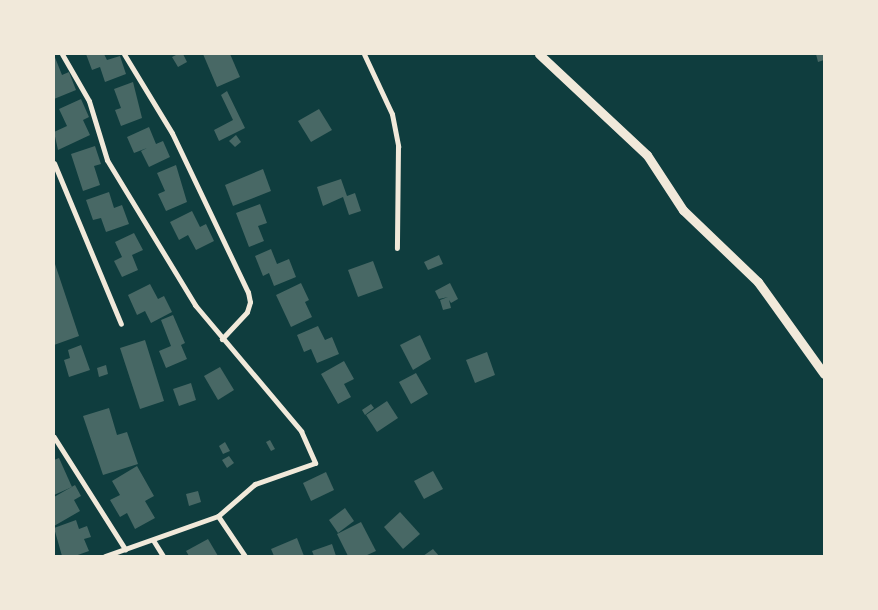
<!DOCTYPE html>
<style>
body{margin:0}
#map{position:relative;width:878px;height:610px;overflow:hidden;background:#0f3d3e;font-family:"Sofia Sans Condensed",sans-serif}
div>[style]{position:absolute}
[style*='--x']{left:calc(var(--x)*1px);top:calc(var(--y)*1px);width:calc(var(--w)*1px);rotate:calc(var(--a)*1deg)}
.building>*{inset:0;background:#486865}
.minor>*{height:5px;margin:-2.5px;padding:0 2.5px;transform-origin:2.5px;border-radius:2.5px;background:#f1e9da}
.tertiary>*{height:9px;margin:-4.5px;padding:0 4.5px;transform-origin:4.5px;border-radius:4.5px;background:#f1e9da}
span{translate:-50% -50%;white-space:nowrap;text-align:center;line-height:1.15;-webkit-text-stroke:5px #f1e9da;paint-order:stroke}
.frame{position:absolute;inset:0;border:55px solid #f1e9da;pointer-events:none}
</style>
<div id="map">
<div class="building">
<div style="clip-path:polygon(86px 54px,104px 54px,107px 60px,120px 56px,126px 74px,105px 82px,100px 67px,92px 70px)"></div>
<div style="clip-path:polygon(178px 54px,183px 54px,187px 62px,178px 67px,172px 57px)"></div>
<div style="clip-path:polygon(203px 54px,230px 54px,240px 77px,217px 87px)"></div>
<div style="clip-path:polygon(816px 54px,824px 54px,824px 60px,818px 62px)"></div>
<div style="clip-path:polygon(54px 55px,62px 75px,69px 72px,76px 90px,54px 99px)"></div>
<div style="clip-path:polygon(133px 82px,142px 118px,121px 126px,115px 110px,121px 108px,114px 89px)"></div>
<div style="clip-path:polygon(227px 91px,245px 128px,219px 141px,214px 130px,233px 120px,221px 95px)"></div>
<div style="clip-path:polygon(81px 99px,89px 117px,83px 120px,90px 135px,58px 150px,54px 132px,67px 126px,59px 109px)"></div>
<div style="clip-path:polygon(319px 109px,332px 130px,311px 142px,298px 121px)"></div>
<div style="clip-path:polygon(149px 127px,156px 144px,163px 141px,170px 157px,149px 167px,141px 151px,147px 148px,134px 153px,127px 137px)"></div>
<div style="clip-path:polygon(236px 135px,241px 142px,235px 147px,229px 141px)"></div>
<div style="clip-path:polygon(95px 146px,101px 164px,94px 166px,100px 185px,83px 191px,71px 154px)"></div>
<div style="clip-path:polygon(176px 165px,187px 202px,166px 211px,158px 194px,165px 191px,157px 173px)"></div>
<div style="clip-path:polygon(263px 169px,271px 191px,233px 206px,225px 185px)"></div>
<div style="clip-path:polygon(341px 179px,347px 196px,355px 193px,361px 211px,349px 215px,343px 197px,323px 206px,317px 187px)"></div>
<div style="clip-path:polygon(109px 192px,114px 208px,122px 205px,129px 224px,106px 232px,101px 218px,93px 220px,86px 200px)"></div>
<div style="clip-path:polygon(260px 204px,267px 223px,258px 226px,264px 241px,249px 247px,236px 213px)"></div>
<div style="clip-path:polygon(192px 211px,200px 227px,206px 224px,214px 241px,196px 250px,188px 235px,179px 240px,170px 222px)"></div>
<div style="clip-path:polygon(134px 233px,143px 250px,132px 255px,138px 270px,122px 277px,114px 261px,122px 257px,115px 242px)"></div>
<div style="clip-path:polygon(271px 249px,277px 264px,289px 259px,296px 277px,274px 286px,269px 273px,263px 276px,255px 256px)"></div>
<div style="clip-path:polygon(439px 255px,443px 264px,428px 270px,424px 262px)"></div>
<div style="clip-path:polygon(54px 261px,79px 336px,54px 345px)"></div>
<div style="clip-path:polygon(373px 261px,383px 288px,358px 297px,348px 270px)"></div>
<div style="clip-path:polygon(301px 283px,309px 300px,305px 302px,312px 317px,291px 327px,276px 295px)"></div>
<div style="clip-path:polygon(450px 283px,458px 299px,451px 303px,449px 300px,451px 308px,443px 310px,440px 300px,448px 297px,439px 299px,435px 291px)"></div>
<div style="clip-path:polygon(150px 284px,158px 299px,164px 296px,172px 312px,151px 323px,145px 311px,137px 315px,128px 295px)"></div>
<div style="clip-path:polygon(173px 315px,185px 343px,181px 345px,187px 359px,166px 368px,159px 351px,171px 346px,161px 320px)"></div>
<div style="clip-path:polygon(318px 326px,325px 340px,332px 337px,339px 354px,317px 363px,311px 349px,304px 352px,297px 335px)"></div>
<div style="clip-path:polygon(420px 335px,431px 359px,413px 370px,400px 345px)"></div>
<div style="clip-path:polygon(145px 340px,164px 401px,140px 409px,120px 348px)"></div>
<div style="clip-path:polygon(81px 345px,90px 370px,69px 377px,64px 360px,70px 358px,68px 350px)"></div>
<div style="clip-path:polygon(487px 352px,495px 375px,475px 383px,466px 360px)"></div>
<div style="clip-path:polygon(344px 361px,354px 379px,344px 384px,351px 397px,338px 404px,321px 374px)"></div>
<div style="clip-path:polygon(106px 365px,108px 374px,99px 377px,97px 368px)"></div>
<div style="clip-path:polygon(220px 367px,234px 390px,218px 400px,204px 376px)"></div>
<div style="clip-path:polygon(416px 373px,428px 394px,411px 404px,399px 382px)"></div>
<div style="clip-path:polygon(191px 383px,196px 400px,179px 406px,173px 389px)"></div>
<div style="clip-path:polygon(387px 401px,398px 418px,377px 432px,366px 415px)"></div>
<div style="clip-path:polygon(371px 404px,374px 408px,365px 415px,362px 410px)"></div>
<div style="clip-path:polygon(109px 408px,117px 435px,127px 432px,138px 464px,103px 475px,83px 416px)"></div>
<div style="clip-path:polygon(270px 440px,275px 449px,271px 451px,266px 442px)"></div>
<div style="clip-path:polygon(225px 442px,230px 451px,223px 454px,219px 446px)"></div>
<div style="clip-path:polygon(229px 456px,234px 463px,227px 468px,222px 460px)"></div>
<div style="clip-path:polygon(59px 458px,72px 487px,54px 495px,54px 460px)"></div>
<div style="clip-path:polygon(137px 466px,154px 496px,145px 501px,155px 518px,135px 529px,127px 513px,120px 517px,110px 500px,120px 495px,112px 481px)"></div>
<div style="clip-path:polygon(433px 471px,443px 489px,424px 499px,414px 481px)"></div>
<div style="clip-path:polygon(326px 472px,334px 490px,311px 501px,303px 483px)"></div>
<div style="clip-path:polygon(75px 485px,81px 496px,74px 500px,80px 511px,54px 526px,54px 497px)"></div>
<div style="clip-path:polygon(198px 491px,201px 502px,189px 506px,186px 494px)"></div>
<div style="clip-path:polygon(345px 508px,354px 521px,338px 533px,329px 520px)"></div>
<div style="clip-path:polygon(400px 512px,420px 534px,403px 549px,384px 527px)"></div>
<div style="clip-path:polygon(76px 520px,79px 529px,87px 526px,91px 537px,84px 539px,89px 551px,75px 556px,62px 556px,54px 528px)"></div>
<div style="clip-path:polygon(361px 522px,376px 551px,365px 556px,348px 556px,337px 534px)"></div>
<div style="clip-path:polygon(297px 538px,304px 556px,274px 556px,271px 549px)"></div>
<div style="clip-path:polygon(208px 539px,218px 556px,189px 556px,186px 551px)"></div>
<div style="clip-path:polygon(332px 544px,336px 556px,314px 556px,312px 551px)"></div>
<div style="clip-path:polygon(433px 549px,439px 556px,423px 556px)"></div>
</div>
<div class="minor">
<div style="--x:62;--y:54;--w:54;--a:60.1"></div>
<div style="--x:89;--y:101;--w:62;--a:73"></div>
<div style="--x:107;--y:160;--w:170;--a:58.7"></div>
<div style="--x:195;--y:305;--w:165;--a:49.9"></div>
<div style="--x:301;--y:431;--w:35;--a:66"></div>
<div style="--x:315;--y:463;--w:64;--a:160.7"></div>
<div style="--x:255;--y:484;--w:49;--a:139.1"></div>
<div style="--x:218;--y:516;--w:120;--a:160.5"></div>
<div style="--x:124;--y:54;--w:92;--a:58.7"></div>
<div style="--x:172;--y:133;--w:176;--a:64.5"></div>
<div style="--x:248;--y:292;--w:10;--a:79"></div>
<div style="--x:250;--y:302;--w:10;--a:107"></div>
<div style="--x:247;--y:312;--w:37;--a:133"></div>
<div style="--x:364;--y:54;--w:66;--a:65"></div>
<div style="--x:392;--y:114;--w:33;--a:79"></div>
<div style="--x:398;--y:146;--w:102;--a:90.6"></div>
<div style="--x:54;--y:163;--w:174;--a:67.4"></div>
<div style="--x:54;--y:437;--w:133;--a:57.6"></div>
<div style="--x:218;--y:516;--w:48;--a:56"></div>
<div style="--x:153;--y:540;--w:19;--a:58"></div>
</div>
<div class="tertiary">
<div style="--x:539;--y:54;--w:148;--a:43.1"></div>
<div style="--x:647;--y:155;--w:66;--a:56.8"></div>
<div style="--x:683;--y:210;--w:104;--a:43.8"></div>
<div style="--x:758;--y:282;--w:113;--a:54.3"></div>
</div>
<div class="frame"></div>
</div>
